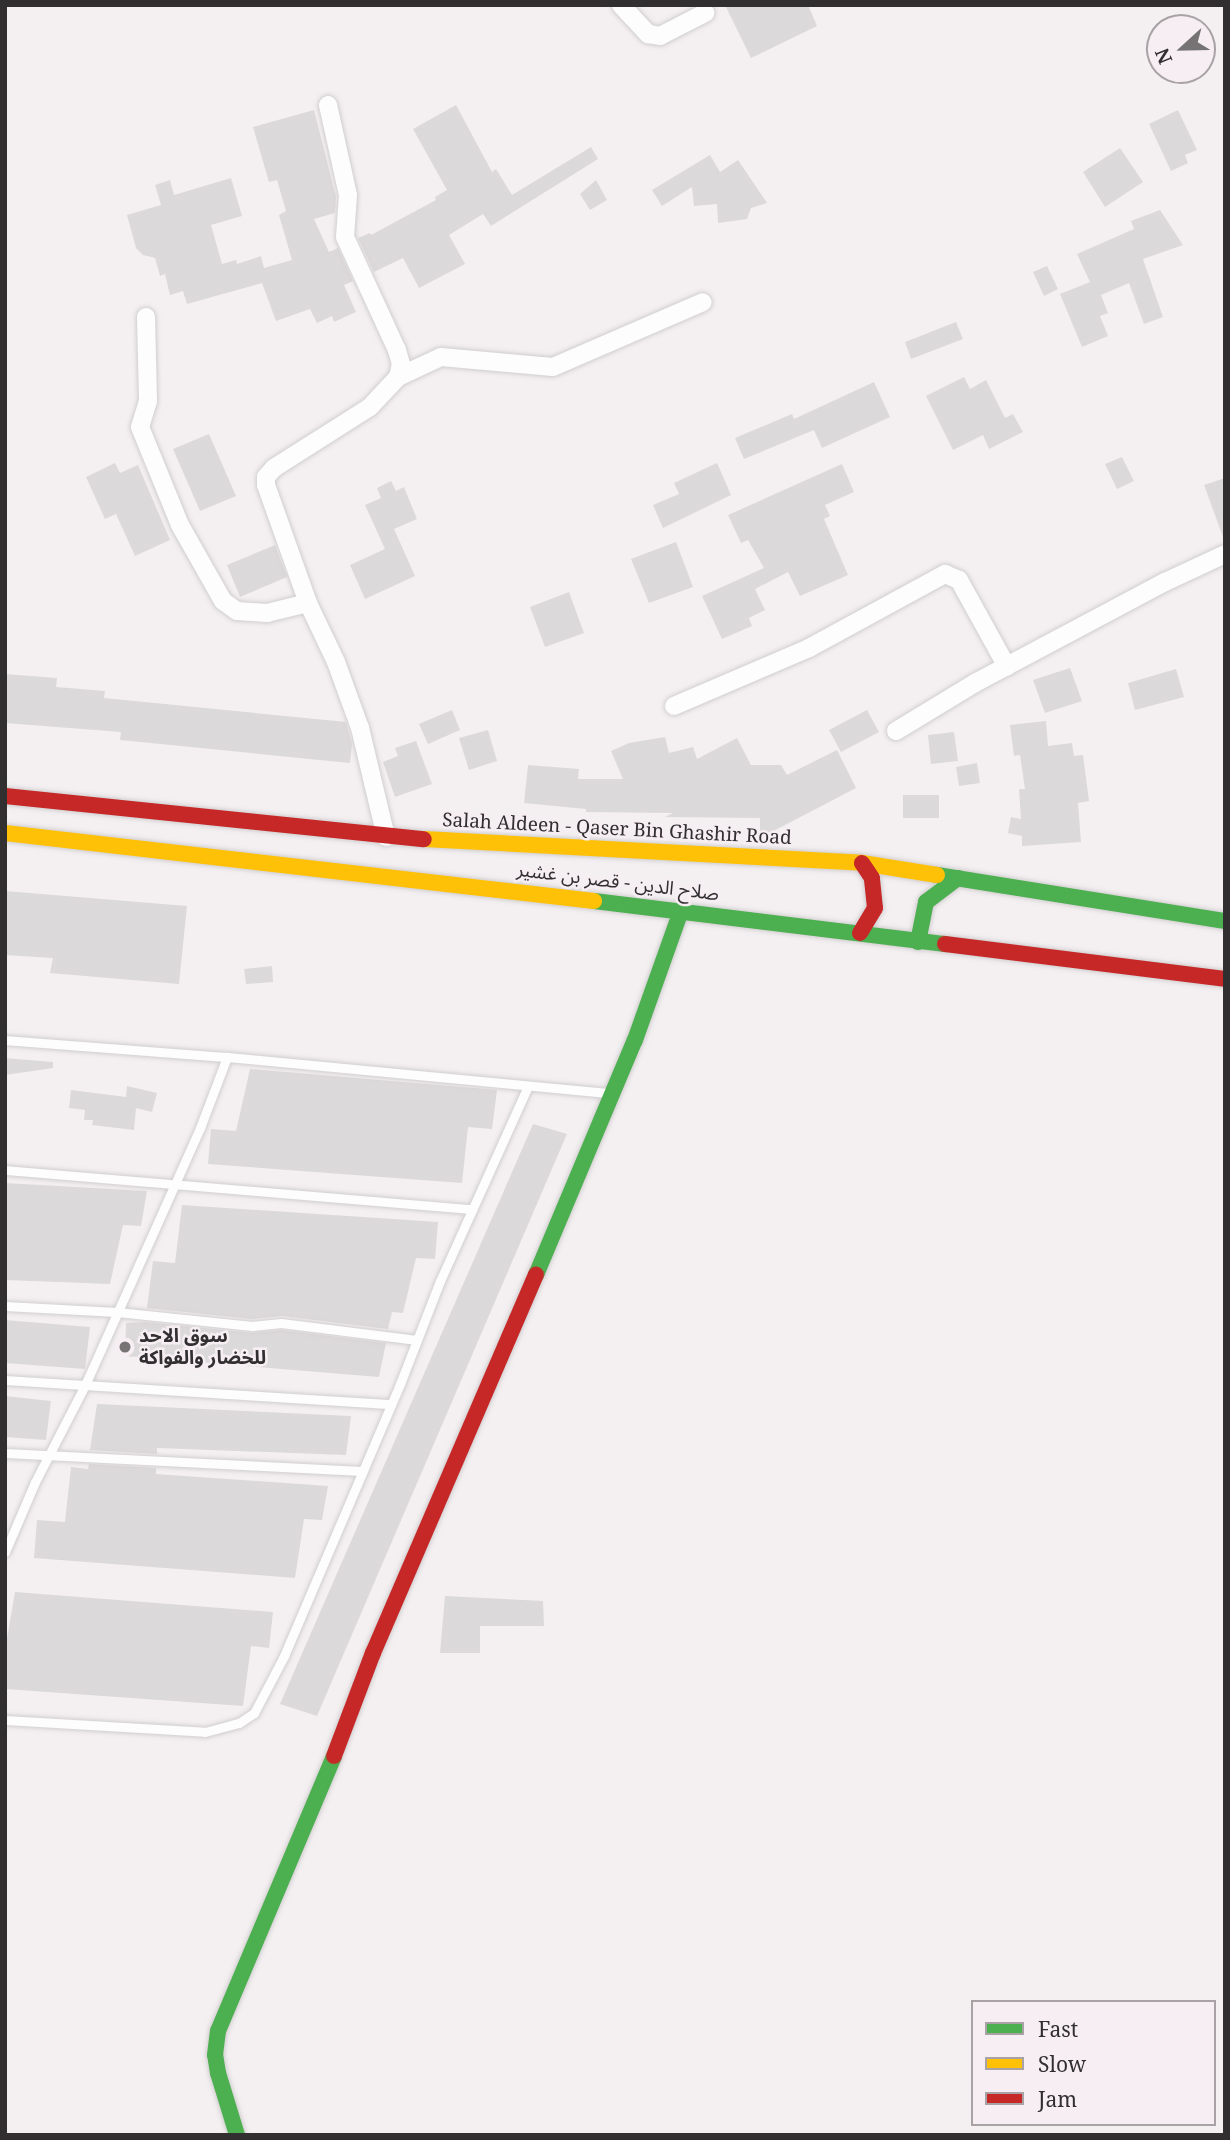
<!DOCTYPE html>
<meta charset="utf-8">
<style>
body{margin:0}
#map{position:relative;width:1230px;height:2140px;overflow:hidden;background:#f4f0f2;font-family:"Noto Serif","Noto Sans Arabic",serif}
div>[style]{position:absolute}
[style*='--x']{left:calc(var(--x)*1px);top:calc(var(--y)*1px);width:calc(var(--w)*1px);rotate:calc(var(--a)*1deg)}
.building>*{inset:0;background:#dcd9da}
.roads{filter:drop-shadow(0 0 2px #d1cecf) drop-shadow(0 0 2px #d1cecf)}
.lane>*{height:9px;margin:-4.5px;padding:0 4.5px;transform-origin:4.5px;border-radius:4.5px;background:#fdfdfd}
.street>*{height:18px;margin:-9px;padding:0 9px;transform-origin:9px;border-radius:9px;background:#fdfdfd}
.fast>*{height:16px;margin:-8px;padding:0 8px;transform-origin:8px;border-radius:8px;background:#4caf50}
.slow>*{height:16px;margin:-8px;padding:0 8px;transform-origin:8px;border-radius:8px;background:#ffc107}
.jam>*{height:16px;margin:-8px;padding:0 8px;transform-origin:8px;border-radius:8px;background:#c62828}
.dots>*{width:19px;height:19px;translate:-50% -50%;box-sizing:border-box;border:4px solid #f6eef2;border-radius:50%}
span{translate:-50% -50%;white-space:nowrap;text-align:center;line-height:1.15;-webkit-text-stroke:5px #f6eef2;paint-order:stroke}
.street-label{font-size:19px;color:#322f30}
.poi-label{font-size:19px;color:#322f30;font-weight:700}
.left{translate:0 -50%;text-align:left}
.frame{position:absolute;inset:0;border:7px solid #322f30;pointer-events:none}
.legend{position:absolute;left:971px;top:2000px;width:245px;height:126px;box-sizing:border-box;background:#f6eef2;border:2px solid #a8a2a4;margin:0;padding:9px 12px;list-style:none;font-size:21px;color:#322f30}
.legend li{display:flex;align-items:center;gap:14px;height:35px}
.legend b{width:35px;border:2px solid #a8a2a4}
.north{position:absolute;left:1146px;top:14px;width:70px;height:70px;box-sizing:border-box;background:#f6eef2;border:2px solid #a8a2a4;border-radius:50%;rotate:248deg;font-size:19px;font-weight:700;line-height:28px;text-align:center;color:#322f30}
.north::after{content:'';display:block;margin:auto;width:24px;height:32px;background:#767374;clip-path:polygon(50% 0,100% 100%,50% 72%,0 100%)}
</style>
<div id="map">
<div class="building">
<div style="clip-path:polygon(725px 5px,808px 5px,817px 26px,751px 58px)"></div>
<div style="clip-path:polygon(456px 105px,492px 172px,496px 169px,512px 195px,591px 147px,598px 159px,491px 226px,483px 214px,449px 235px,465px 264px,419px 288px,403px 258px,374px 272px,358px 238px,370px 233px,371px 235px,436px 200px,435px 197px,447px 190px,413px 129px)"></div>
<div style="clip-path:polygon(314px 110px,336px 197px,335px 213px,314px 219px,329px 252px,338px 248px,353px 281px,344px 285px,356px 312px,334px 322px,332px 316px,317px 323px,310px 309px,276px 321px,262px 283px,187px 304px,183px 291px,170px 295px,165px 274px,160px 276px,155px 258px,143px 255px,136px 248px,127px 215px,161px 205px,155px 185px,170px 180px,174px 195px,231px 178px,242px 216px,211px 225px,222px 264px,236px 260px,237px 264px,261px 256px,264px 268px,292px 260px,279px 215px,286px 211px,277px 180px,269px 182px,253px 127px)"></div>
<div style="clip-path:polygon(1178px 110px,1197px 150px,1185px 155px,1188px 163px,1171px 171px,1149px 124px)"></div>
<div style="clip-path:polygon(1120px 148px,1143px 182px,1105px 207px,1083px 172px)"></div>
<div style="clip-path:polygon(710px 155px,720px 172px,738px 160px,767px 203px,751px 208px,747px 219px,718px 223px,717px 204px,694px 206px,692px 187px,662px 206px,652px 190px)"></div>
<div style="clip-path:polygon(596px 180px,607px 200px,590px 210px,580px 194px)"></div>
<div style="clip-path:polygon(1160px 210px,1183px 245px,1143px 259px,1163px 317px,1144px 324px,1129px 283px,1101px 295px,1108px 313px,1100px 316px,1108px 336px,1082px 347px,1060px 294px,1090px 282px,1077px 254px,1134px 229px,1131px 221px)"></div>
<div style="clip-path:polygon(1047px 266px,1058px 289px,1044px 296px,1033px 272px)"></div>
<div style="clip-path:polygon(956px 322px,963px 339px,911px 359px,905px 342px)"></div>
<div style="clip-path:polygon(964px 377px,970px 389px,986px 380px,1005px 418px,1013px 414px,1023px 432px,989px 449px,983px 435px,953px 450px,926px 396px)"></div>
<div style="clip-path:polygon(874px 382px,890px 417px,822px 448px,814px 430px,744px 459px,735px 438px,792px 414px,794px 419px)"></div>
<div style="clip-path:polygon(209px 434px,236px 496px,200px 511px,173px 449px)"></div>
<div style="clip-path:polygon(1122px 457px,1134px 481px,1117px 489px,1105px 464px)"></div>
<div style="clip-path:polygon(115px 463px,120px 473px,138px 465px,170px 540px,135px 556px,116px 514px,105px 519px,86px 477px)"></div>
<div style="clip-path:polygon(717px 463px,731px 495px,663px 528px,653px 505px,679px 494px,674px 483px)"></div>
<div style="clip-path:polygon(842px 464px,854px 492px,825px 505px,830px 516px,824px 519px,848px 575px,800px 596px,788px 572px,755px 589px,765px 610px,749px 618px,752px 626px,722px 639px,702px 596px,764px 568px,748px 540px,741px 543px,728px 515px)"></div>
<div style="clip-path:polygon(1225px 478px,1225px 536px,1223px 537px,1204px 485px)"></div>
<div style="clip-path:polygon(391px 481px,396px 491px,404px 487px,417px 519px,394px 529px,415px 576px,365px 599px,350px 565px,385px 549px,365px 505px,381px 498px,377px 488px)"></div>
<div style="clip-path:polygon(676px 542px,693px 587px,649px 603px,631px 559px)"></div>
<div style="clip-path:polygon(275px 545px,287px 577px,240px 597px,227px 565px)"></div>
<div style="clip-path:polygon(569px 592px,584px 633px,545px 647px,530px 607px)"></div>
<div style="clip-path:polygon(1070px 668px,1082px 701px,1045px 713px,1033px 680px)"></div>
<div style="clip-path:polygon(1176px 669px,1184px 697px,1135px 710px,1128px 683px)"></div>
<div style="clip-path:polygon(5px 674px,57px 678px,56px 687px,105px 691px,104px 698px,346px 722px,352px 744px,350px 763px,120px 740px,121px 732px,5px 723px)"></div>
<div style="clip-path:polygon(452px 710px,460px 730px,428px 744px,419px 724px)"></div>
<div style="clip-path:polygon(867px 710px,879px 732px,841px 752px,829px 730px)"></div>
<div style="clip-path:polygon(1046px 721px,1048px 746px,1072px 743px,1074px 756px,1083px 755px,1089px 801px,1078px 803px,1081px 842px,1022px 846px,1022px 836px,1008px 833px,1011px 817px,1021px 819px,1019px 789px,1025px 789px,1020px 755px,1014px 756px,1010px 725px)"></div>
<div style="clip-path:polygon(488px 730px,497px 761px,469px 770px,459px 738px)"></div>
<div style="clip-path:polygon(954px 732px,958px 761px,931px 764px,928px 735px)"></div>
<div style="clip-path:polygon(665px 737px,669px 753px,693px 747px,697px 759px,737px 738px,751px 765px,781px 765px,787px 775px,837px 750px,856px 788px,760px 838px,760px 818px,665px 817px,673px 813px,586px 812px,586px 809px,524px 803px,528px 765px,579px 769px,578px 779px,623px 779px,611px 751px,629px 743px)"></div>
<div style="clip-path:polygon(416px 741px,432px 784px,395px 797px,383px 762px,398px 756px,395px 748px)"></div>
<div style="clip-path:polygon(977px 763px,980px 783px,959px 786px,956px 767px)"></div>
<div style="clip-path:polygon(903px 795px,939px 795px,939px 818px,903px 818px)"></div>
<div style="clip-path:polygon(5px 891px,187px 906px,179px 984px,50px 973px,53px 958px,5px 955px)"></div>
<div style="clip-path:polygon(272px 966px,273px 982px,246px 984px,244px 969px)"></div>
<div style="clip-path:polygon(5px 1058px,53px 1062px,53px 1068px,5px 1075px)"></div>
<div style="clip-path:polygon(250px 1069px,497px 1090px,492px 1129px,468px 1127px,462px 1183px,208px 1164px,211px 1129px,236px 1131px)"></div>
<div style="clip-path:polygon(127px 1086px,157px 1093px,152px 1112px,136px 1108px,134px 1130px,92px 1125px,93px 1120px,84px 1120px,85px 1110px,69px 1108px,71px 1090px,126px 1097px)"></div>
<div style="clip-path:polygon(533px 1124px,567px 1134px,317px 1716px,280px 1704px)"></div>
<div style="clip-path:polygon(5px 1183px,147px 1191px,141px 1226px,123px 1225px,110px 1284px,5px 1280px)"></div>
<div style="clip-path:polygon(182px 1205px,438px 1222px,435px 1259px,416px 1258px,403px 1313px,392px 1312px,388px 1329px,282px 1316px,252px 1319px,147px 1308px,153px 1261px,175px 1263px)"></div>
<div style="clip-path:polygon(5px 1320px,90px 1327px,85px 1369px,5px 1363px)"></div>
<div style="clip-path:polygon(145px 1322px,252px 1333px,281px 1330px,386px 1343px,379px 1377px,125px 1356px,126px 1323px)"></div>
<div style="clip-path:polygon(5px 1396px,51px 1401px,46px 1440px,5px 1437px)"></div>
<div style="clip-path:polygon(97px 1404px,351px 1416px,346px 1455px,157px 1448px,157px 1454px,90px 1450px)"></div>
<div style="clip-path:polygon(89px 1464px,156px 1468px,156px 1474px,328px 1486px,322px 1520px,304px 1519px,295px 1578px,34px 1558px,37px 1520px,65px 1522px,71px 1467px,88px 1469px)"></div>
<div style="clip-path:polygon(15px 1592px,273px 1612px,269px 1648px,251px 1646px,243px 1706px,5px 1689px,5px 1650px)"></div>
<div style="clip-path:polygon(445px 1596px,543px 1601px,544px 1626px,480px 1626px,480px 1653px,440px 1653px)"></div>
</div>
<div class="roads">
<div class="lane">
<div style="--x:5;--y:1040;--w:223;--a:4.4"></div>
<div style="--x:5;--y:1170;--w:469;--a:4.8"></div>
<div style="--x:5;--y:1306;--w:112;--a:3.1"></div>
<div style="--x:117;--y:1312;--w:136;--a:5.9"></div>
<div style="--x:252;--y:1326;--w:29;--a:-6"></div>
<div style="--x:281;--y:1323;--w:137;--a:7.1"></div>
<div style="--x:5;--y:1380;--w:387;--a:3.6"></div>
<div style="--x:5;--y:1453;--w:358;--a:2.9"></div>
<div style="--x:5;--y:1552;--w:76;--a:-66.8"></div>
<div style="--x:35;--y:1482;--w:109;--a:-62.7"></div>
<div style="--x:85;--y:1385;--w:282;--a:-65.9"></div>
<div style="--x:200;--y:1128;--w:76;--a:-69.2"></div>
<div style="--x:227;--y:1057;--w:383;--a:5.4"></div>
<div style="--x:5;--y:1720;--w:200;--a:3.4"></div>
<div style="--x:205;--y:1732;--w:35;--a:-15"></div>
<div style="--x:239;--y:1723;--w:18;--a:-34"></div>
<div style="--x:254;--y:1713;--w:64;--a:-62.2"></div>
<div style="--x:284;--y:1656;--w:296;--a:-66.9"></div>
<div style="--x:400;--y:1384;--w:110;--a:-68.8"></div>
<div style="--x:440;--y:1281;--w:214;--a:-65.7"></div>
</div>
<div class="street">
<div style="--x:621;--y:5;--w:40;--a:47"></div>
<div style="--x:648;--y:34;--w:12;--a:9"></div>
<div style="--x:660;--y:36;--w:51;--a:-27.1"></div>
<div style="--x:328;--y:105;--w:92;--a:77.5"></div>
<div style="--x:348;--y:195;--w:42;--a:94.1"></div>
<div style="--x:345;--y:237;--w:124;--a:65.3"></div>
<div style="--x:397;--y:350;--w:15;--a:74"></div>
<div style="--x:401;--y:364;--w:13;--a:103"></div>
<div style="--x:398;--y:377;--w:41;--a:133"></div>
<div style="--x:370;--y:407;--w:114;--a:147.6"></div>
<div style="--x:274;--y:468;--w:12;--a:132"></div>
<div style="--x:266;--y:477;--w:8;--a:90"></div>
<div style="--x:266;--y:485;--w:125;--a:70.4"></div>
<div style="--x:308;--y:603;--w:65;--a:64.6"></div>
<div style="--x:336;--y:662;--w:70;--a:70"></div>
<div style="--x:360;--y:728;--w:112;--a:76.6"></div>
<div style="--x:146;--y:317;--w:84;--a:88.6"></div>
<div style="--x:148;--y:401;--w:27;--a:107"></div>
<div style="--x:140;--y:427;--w:106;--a:67.8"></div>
<div style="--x:180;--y:525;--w:87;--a:60.5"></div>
<div style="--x:223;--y:601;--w:17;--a:36"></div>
<div style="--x:237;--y:611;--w:30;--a:4"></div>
<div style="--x:267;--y:613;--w:42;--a:-13.7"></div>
<div style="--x:398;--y:377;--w:47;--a:-24.9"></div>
<div style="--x:441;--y:357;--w:112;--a:5.1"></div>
<div style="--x:553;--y:367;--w:163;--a:-23.4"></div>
<div style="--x:674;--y:706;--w:147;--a:-23.2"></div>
<div style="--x:809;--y:648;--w:155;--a:-28.6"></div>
<div style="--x:945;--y:574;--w:15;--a:23"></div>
<div style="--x:959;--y:580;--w:99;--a:61.1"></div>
<div style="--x:896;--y:731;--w:92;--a:-31.3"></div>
<div style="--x:975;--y:683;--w:215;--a:-28"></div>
<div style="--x:1165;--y:582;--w:66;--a:-25"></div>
</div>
<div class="fast">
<div style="--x:937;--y:875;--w:292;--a:9.1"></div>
<div style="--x:594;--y:901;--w:354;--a:7"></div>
<div style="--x:918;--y:942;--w:41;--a:-78.7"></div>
<div style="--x:926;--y:902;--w:40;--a:-37"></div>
<div style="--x:536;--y:1275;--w:255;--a:-67.2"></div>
<div style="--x:635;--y:1040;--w:137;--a:-70.4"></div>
<div style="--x:237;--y:2135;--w:65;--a:-107"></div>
<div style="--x:218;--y:2073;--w:18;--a:-99"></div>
<div style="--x:215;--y:2055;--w:24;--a:-83"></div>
<div style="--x:218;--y:2031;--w:298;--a:-67.1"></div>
</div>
<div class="slow">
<div style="--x:5;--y:833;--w:593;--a:6.59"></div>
<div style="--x:424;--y:839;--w:439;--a:3.1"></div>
<div style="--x:862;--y:863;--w:76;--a:9.1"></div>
</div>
<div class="jam">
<div style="--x:5;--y:796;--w:421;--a:5.9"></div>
<div style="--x:860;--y:933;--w:29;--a:-59"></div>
<div style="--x:875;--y:908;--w:30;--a:-96"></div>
<div style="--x:872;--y:878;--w:18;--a:-124"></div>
<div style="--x:945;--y:944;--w:282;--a:7.1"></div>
<div style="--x:334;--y:1756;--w:110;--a:-69.3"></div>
<div style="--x:373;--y:1653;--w:412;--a:-66.7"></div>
</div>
</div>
<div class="dots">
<div style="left:125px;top:1347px;background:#767374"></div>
</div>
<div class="street-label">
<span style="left:617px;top:829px;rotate:3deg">Salah Aldeen - Qaser Bin Ghashir Road</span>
<span style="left:618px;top:882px;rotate:7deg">صلاح الدين - قصر بن غشير</span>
</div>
<div class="poi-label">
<span class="left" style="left:139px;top:1347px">سوق الاحد<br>للخضار والفواكة</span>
</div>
<div class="frame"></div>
<ul class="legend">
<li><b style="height:9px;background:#4caf50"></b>Fast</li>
<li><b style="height:9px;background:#ffc107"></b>Slow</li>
<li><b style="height:9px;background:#c62828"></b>Jam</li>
</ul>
<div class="north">N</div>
</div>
